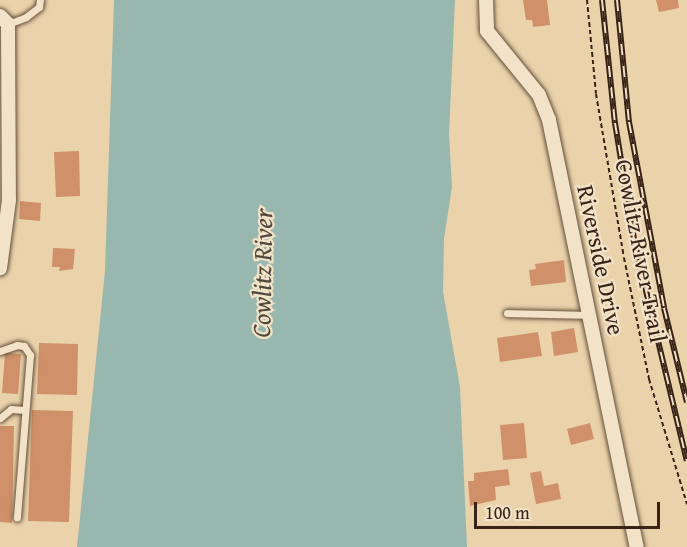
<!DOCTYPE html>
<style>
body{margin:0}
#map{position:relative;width:687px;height:547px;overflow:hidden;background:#ead3ab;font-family:"Gentium Book Plus",serif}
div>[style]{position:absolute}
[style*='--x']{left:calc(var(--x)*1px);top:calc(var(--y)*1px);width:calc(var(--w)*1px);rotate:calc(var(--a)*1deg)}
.water>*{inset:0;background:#98b7af}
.building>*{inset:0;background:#d09069}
.path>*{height:2px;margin-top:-1px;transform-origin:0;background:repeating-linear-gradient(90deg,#392316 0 4.5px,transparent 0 7.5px)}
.roads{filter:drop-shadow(0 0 2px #654f3b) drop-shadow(0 0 2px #654f3b)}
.service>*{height:7px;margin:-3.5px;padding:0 3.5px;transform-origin:3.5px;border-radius:3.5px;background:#f1e2c8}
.minor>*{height:14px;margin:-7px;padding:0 7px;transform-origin:7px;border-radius:7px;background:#f1e2c8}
.rail>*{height:6px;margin-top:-3px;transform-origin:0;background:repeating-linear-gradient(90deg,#f1e2c8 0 11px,#392316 0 22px);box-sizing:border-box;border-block:2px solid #392316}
span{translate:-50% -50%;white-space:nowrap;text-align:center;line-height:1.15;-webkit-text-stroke:4.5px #f1e2c8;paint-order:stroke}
.street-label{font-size:24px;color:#392316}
.water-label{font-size:26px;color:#51483c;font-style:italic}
.scale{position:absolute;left:474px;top:502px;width:186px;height:27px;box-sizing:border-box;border:3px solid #392316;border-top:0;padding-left:8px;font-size:18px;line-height:21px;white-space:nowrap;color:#392316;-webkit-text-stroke:4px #f1e2c8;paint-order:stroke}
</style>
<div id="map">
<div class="water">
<div style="clip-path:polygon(114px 0,455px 0,449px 134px,452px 187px,444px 239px,443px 292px,460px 387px,467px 547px,77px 547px,105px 271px)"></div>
</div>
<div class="building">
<div style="clip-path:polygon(523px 0,547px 0,550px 25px,533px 27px,532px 20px,526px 20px)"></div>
<div style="clip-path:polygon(656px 0,678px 0,679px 8px,659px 12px)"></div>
<div style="clip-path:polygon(79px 151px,80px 196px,56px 197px,54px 152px)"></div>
<div style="clip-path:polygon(20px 201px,41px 203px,40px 221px,19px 219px)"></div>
<div style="clip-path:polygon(53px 248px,75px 249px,73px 269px,59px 271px,60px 267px,52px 267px)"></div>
<div style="clip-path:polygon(564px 260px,566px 282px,531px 286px,529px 270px,536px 269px,535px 264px)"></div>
<div style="clip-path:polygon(574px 328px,578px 352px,554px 356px,551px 332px)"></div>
<div style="clip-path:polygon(538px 332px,542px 356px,500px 362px,497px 338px)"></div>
<div style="clip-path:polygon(39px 343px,78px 344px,77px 395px,37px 394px)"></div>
<div style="clip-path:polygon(5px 353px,21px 354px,18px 394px,2px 393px)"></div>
<div style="clip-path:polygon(32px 410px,73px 411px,69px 522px,28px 521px)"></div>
<div style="clip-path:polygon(524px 423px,527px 458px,503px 460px,500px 425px)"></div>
<div style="clip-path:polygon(590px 423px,594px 439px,571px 445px,567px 429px)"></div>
<div style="clip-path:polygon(0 426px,14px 426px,12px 523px,0 522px)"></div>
<div style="clip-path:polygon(508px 469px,510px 485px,495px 487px,496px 500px,470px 506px,468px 481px,474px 481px,474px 473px)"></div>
<div style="clip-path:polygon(541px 471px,544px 486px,558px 483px,561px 499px,536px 504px,530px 473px)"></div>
</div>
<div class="path">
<div style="--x:587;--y:0;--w:94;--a:84.5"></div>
<div style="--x:596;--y:94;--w:166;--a:80.3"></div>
<div style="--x:624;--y:258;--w:124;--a:78.3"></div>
<div style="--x:649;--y:379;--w:131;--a:73.1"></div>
</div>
<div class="roads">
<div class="service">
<div style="--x:8;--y:24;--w:19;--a:-21"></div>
<div style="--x:26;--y:17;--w:16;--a:-38"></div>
<div style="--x:39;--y:7;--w:7;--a:-82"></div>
<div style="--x:507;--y:313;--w:82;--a:1.4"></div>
<div style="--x:0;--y:351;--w:18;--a:-19"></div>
<div style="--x:17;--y:345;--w:7;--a:8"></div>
<div style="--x:24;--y:346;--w:11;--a:56"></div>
<div style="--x:30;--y:355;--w:163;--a:94.6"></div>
<div style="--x:0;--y:418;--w:14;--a:-39"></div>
<div style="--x:11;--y:409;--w:14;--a:4"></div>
</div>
<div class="minor">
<div style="--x:486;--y:0;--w:31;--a:88"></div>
<div style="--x:487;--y:31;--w:82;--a:50.9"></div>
<div style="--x:539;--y:95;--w:27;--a:68"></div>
<div style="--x:549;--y:120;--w:436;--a:78.4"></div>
<div style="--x:0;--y:16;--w:11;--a:45"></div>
<div style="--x:8;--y:24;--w:176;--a:89.7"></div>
<div style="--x:9;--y:200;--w:69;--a:97.5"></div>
</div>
</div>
<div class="rail">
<div style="--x:602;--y:0;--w:124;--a:84"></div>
<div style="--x:615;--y:123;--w:124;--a:80.7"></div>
<div style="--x:635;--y:245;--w:222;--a:76.5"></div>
<div style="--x:617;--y:0;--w:123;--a:84.4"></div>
<div style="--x:629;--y:122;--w:189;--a:79.3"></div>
<div style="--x:664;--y:308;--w:97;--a:76.3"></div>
</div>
<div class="street-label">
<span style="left:641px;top:251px;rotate:79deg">Cowlitz River Trail</span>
<span style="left:601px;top:260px;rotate:78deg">Riverside Drive</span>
</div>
<div class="water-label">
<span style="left:262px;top:273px;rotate:-89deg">Cowlitz River</span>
</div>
<div class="scale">100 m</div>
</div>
